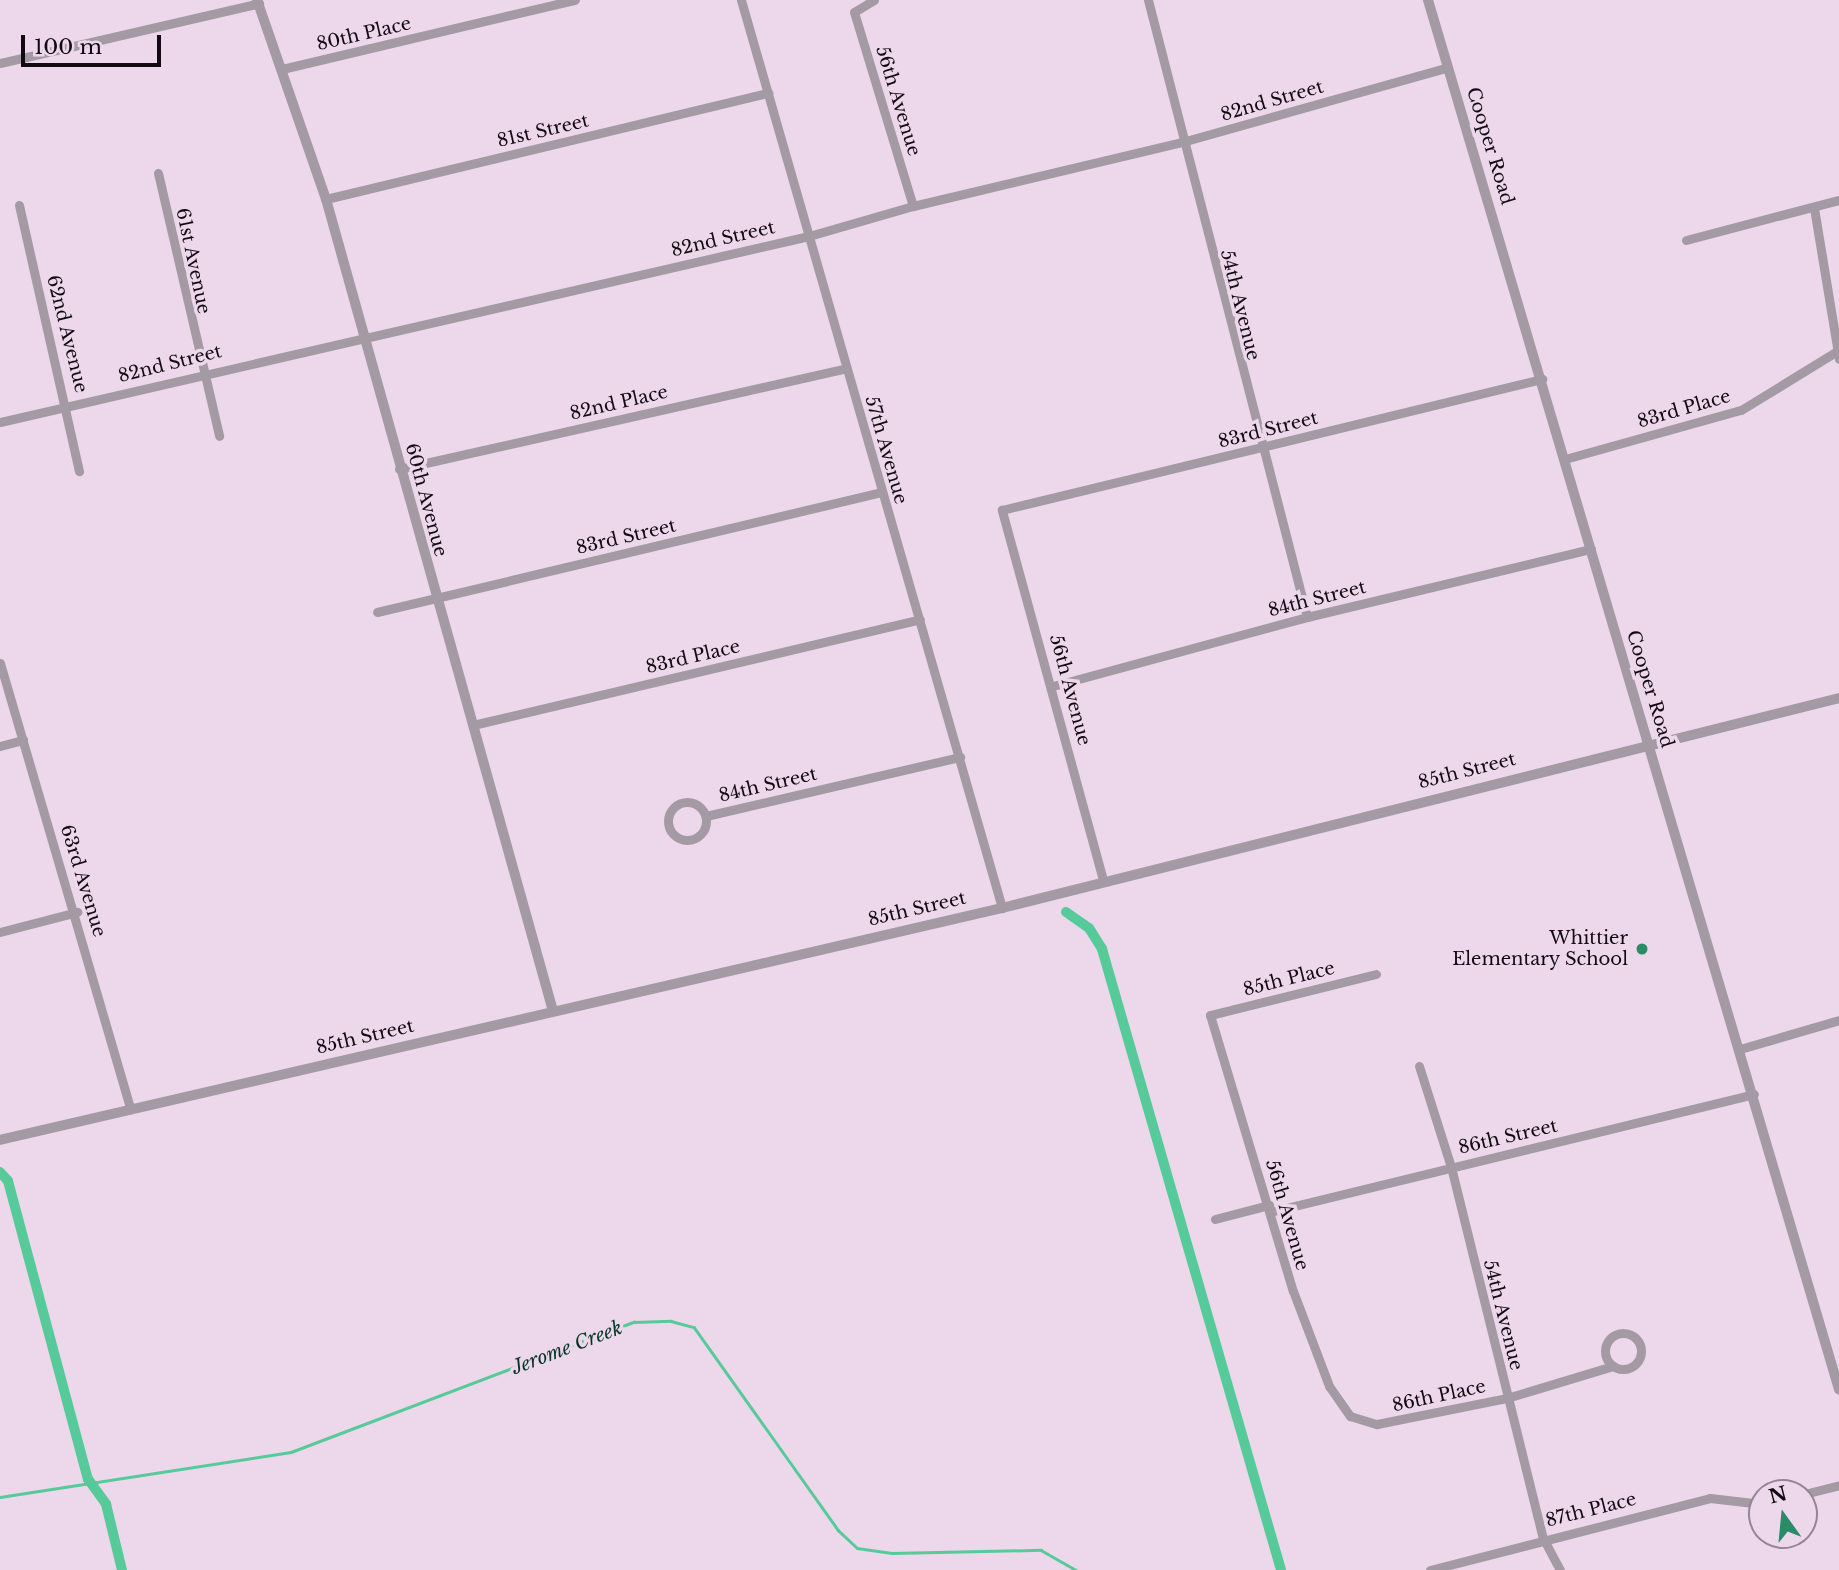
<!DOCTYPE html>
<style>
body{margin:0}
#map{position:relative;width:1839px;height:1570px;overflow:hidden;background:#edd7eb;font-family:"Libre Baskerville",serif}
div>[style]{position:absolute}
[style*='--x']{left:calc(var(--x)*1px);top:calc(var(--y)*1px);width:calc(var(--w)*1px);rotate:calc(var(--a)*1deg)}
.stream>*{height:2.5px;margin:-1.25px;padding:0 1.25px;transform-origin:1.25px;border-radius:1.25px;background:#57ca9a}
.canal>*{height:10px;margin:-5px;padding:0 5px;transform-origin:5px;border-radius:5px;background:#57ca9a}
.minor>*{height:9px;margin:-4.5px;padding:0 4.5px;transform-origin:4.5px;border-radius:4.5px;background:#a49aa3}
.minor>.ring{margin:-4.5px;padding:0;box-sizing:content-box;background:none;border:9px solid #a49aa3;border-radius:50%}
.tertiary>*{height:10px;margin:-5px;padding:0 5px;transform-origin:5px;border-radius:5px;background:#a49aa3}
.dots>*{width:19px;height:19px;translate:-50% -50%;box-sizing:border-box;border:4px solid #edd7eb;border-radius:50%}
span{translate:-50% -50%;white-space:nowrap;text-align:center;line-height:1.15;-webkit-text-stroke:7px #edd7eb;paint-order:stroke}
.street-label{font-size:18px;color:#110a11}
.poi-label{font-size:18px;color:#110a11}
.right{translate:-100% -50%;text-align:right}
.water-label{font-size:19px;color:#043825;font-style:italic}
.north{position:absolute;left:1748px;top:1479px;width:70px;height:70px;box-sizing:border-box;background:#edd7eb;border:2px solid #958594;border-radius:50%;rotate:345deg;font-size:19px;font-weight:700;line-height:28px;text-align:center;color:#110a11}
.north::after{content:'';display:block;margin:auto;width:24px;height:32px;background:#2a8c66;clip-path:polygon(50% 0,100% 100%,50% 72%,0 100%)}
.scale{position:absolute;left:21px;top:35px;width:140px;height:32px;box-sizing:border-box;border:4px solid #110a11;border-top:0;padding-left:9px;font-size:21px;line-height:24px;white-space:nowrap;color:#110a11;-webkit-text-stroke:5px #edd7eb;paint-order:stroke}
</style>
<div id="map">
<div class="stream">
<div style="--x:0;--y:1497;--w:294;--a:-8.8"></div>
<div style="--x:291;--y:1452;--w:367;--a:-20.8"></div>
<div style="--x:634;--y:1322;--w:37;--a:-2"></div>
<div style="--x:671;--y:1321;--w:24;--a:15"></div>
<div style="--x:694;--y:1327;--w:249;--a:54.6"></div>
<div style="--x:838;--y:1530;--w:26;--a:43"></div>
<div style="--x:857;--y:1548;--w:35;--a:8"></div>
<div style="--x:892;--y:1553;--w:149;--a:-1.2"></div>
<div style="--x:1041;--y:1550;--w:40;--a:29.7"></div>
</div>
<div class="canal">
<div style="--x:1066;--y:912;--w:28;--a:35"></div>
<div style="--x:1089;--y:928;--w:25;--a:58"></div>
<div style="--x:1102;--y:949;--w:646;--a:73.92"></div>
<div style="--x:0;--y:1172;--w:12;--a:48"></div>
<div style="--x:8;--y:1181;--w:309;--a:75"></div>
<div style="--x:88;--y:1479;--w:31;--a:54"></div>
<div style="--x:106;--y:1504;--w:68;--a:76.4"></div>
</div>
<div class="minor">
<div style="--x:741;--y:0;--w:945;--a:73.96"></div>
<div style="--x:874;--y:0;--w:23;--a:149"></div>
<div style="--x:854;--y:12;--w:203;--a:73.1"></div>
<div style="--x:1148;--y:0;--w:637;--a:75.55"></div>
<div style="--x:0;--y:63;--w:266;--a:-13"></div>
<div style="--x:282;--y:69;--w:301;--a:-13.3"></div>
<div style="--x:158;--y:173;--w:270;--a:76.9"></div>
<div style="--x:326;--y:199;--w:455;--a:-13.5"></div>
<div style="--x:19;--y:205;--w:273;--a:77.3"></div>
<div style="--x:1814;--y:208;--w:153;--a:80.6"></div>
<div style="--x:1686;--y:240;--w:158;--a:-14.7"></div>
<div style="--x:0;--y:422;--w:830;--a:-12.95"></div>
<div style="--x:809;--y:236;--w:108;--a:-16.1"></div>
<div style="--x:913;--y:206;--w:277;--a:-13.4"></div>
<div style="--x:1182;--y:142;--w:276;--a:-15.7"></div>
<div style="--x:1565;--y:459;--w:183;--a:-15.6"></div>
<div style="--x:1741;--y:410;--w:115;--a:-31.5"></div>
<div style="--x:399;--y:469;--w:458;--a:-12.7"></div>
<div style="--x:377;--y:612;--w:519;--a:-13.37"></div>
<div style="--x:0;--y:663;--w:465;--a:73.7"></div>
<div style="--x:1053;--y:686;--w:263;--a:-15.2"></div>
<div style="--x:1307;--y:617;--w:292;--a:-13.5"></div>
<div style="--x:473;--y:725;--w:459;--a:-13.3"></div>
<div style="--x:0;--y:746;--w:24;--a:-15"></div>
<div class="ring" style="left:668px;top:802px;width:29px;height:29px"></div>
<div style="--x:706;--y:816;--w:261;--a:-13.1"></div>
<div style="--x:1103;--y:880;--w:384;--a:-105.3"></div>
<div style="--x:1002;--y:510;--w:556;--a:-13.64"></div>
<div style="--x:0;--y:932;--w:80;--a:-14.6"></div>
<div style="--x:1376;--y:974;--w:171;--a:166.1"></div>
<div style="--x:1210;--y:1015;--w:288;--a:73.3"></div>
<div style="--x:1293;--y:1291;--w:102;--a:69.2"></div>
<div style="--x:1329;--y:1386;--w:37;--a:55"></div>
<div style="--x:1350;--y:1416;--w:28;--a:17"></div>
<div style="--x:1377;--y:1424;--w:133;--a:-11.3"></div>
<div style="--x:1507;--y:1398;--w:111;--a:-16.8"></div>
<div style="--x:1740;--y:1049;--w:103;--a:-16.3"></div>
<div style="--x:1419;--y:1066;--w:106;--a:72.4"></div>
<div style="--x:1451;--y:1167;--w:382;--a:76.1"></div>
<div style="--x:1543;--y:1538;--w:36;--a:62"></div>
<div style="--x:1270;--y:1212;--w:498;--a:-13.7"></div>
<div style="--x:1215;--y:1219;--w:56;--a:-14.5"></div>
<div class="ring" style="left:1605px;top:1333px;width:27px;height:27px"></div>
<div style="--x:1804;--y:1494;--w:36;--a:-14"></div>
<div style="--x:1430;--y:1570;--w:289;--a:-14.4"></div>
<div style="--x:1710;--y:1498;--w:52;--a:6.6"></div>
</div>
<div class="tertiary">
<div style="--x:257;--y:0;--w:211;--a:70.9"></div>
<div style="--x:326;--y:199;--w:843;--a:74.38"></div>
<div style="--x:1428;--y:0;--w:1449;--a:73.52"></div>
<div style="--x:0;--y:1140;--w:1029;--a:-13.04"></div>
<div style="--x:1002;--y:908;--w:863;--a:-14.08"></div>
</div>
<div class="dots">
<div style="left:1642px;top:949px;background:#2a8c66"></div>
</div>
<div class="street-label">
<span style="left:364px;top:34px;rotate:-13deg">80th Place</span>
<span style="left:898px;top:101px;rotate:73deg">56th Avenue</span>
<span style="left:1272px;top:101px;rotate:-16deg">82nd Street</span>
<span style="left:543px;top:131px;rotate:-13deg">81st Street</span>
<span style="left:1490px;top:146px;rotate:73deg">Cooper Road</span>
<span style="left:723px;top:239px;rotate:-13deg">82nd Street</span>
<span style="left:193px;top:261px;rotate:78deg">61st Avenue</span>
<span style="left:1240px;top:305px;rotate:76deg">54th Avenue</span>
<span style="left:67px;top:334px;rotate:76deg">62nd Avenue</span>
<span style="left:170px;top:364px;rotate:-14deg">82nd Street</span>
<span style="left:619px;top:403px;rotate:-13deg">82nd Place</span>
<span style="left:1684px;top:409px;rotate:-16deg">83rd Place</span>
<span style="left:1268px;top:430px;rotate:-14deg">83rd Street</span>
<span style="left:886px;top:450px;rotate:74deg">57th Avenue</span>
<span style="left:426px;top:500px;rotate:75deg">60th Avenue</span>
<span style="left:626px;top:537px;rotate:-13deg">83rd Street</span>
<span style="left:1317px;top:599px;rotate:-14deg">84th Street</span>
<span style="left:693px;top:657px;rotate:-13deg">83rd Place</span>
<span style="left:1650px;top:689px;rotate:73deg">Cooper Road</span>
<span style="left:1070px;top:690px;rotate:75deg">56th Avenue</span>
<span style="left:1467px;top:771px;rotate:-14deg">85th Street</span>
<span style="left:768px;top:785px;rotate:-13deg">84th Street</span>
<span style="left:83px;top:881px;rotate:73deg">63rd Avenue</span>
<span style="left:917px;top:909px;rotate:-13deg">85th Street</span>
<span style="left:1289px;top:979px;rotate:-14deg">85th Place</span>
<span style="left:365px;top:1037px;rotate:-13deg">85th Street</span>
<span style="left:1508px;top:1137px;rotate:-13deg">86th Street</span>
<span style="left:1287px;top:1215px;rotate:74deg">56th Avenue</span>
<span style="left:1503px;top:1315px;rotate:76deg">54th Avenue</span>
<span style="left:1439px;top:1396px;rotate:-12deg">86th Place</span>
<span style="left:1591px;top:1510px;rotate:-14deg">87th Place</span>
</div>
<div class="poi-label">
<span class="right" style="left:1628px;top:949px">Whittier<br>Elementary School</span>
</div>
<div class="water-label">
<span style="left:567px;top:1348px;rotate:-21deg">Jerome Creek</span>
</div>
<div class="north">N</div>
<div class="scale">100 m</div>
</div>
